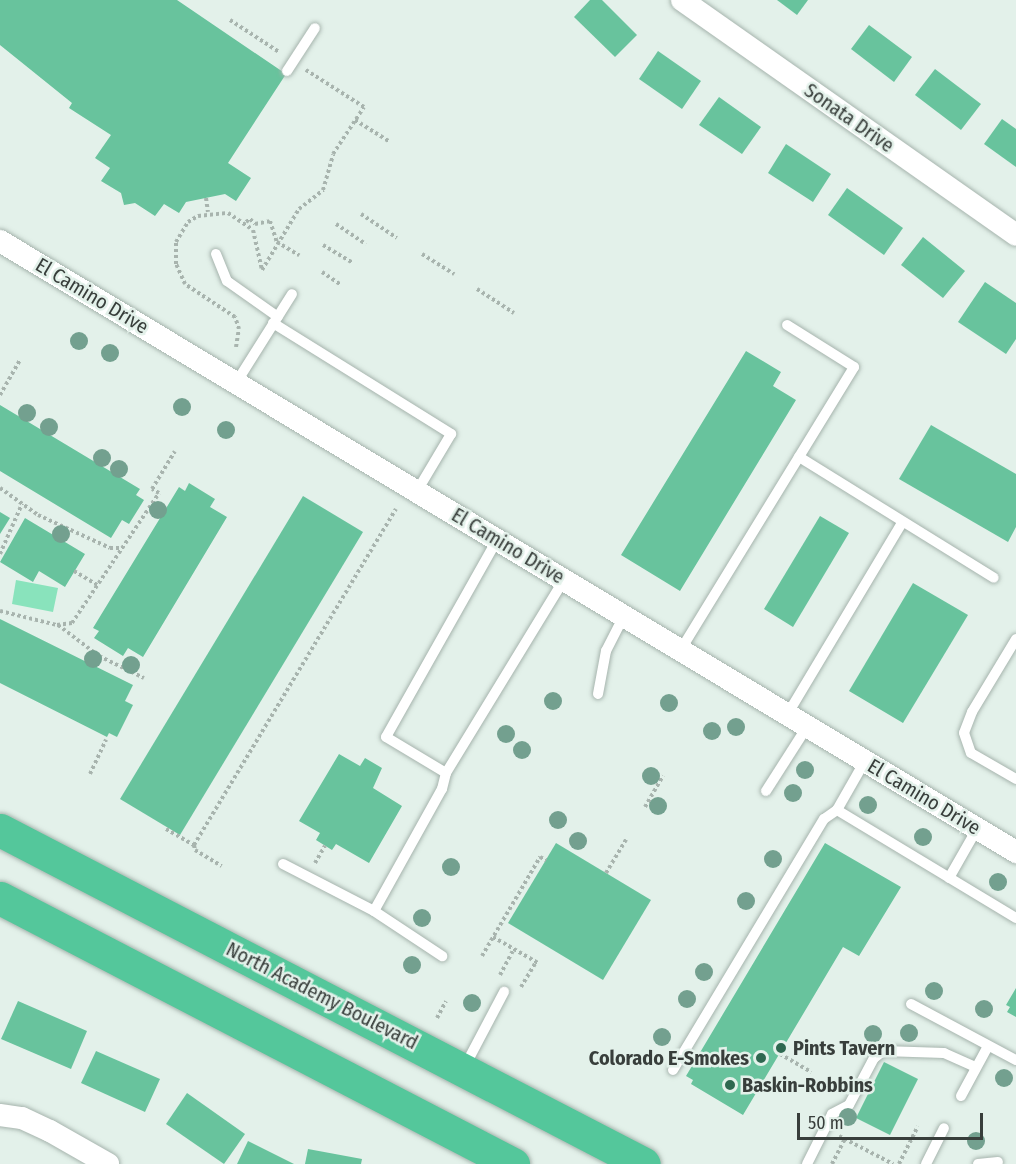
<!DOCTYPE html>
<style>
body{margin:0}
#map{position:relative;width:1016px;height:1164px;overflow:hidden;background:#e3f1ea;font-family:"Fira Sans Condensed",sans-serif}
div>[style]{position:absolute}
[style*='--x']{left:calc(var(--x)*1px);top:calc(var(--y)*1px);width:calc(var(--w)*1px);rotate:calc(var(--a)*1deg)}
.water>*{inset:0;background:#89e3bc}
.building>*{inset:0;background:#68c39d}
.path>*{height:4px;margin-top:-2px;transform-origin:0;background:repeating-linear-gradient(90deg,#a8b4ae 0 3px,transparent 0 6px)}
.roads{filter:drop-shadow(0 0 2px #a6b4ad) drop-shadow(0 0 2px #a6b4ad)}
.lane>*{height:10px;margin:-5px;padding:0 5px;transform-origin:5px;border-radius:5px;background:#fff}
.street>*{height:22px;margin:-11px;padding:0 11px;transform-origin:11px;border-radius:11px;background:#fff}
.highway>*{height:33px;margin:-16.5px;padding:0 16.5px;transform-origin:16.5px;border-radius:16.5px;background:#54c79b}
.trees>*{width:18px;height:18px;margin:-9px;border-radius:50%;background:#73a08f}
.dots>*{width:16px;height:16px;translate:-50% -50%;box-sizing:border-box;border:3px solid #e3f1ea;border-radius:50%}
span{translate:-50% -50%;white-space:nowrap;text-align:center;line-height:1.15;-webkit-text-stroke:5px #e3f1ea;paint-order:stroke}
.street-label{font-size:20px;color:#383e3b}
.poi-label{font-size:20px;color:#383e3b;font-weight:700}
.left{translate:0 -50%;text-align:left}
.right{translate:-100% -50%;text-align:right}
.scale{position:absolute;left:797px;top:1113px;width:186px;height:27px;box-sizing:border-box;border:3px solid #383e3b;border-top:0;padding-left:8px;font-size:18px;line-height:21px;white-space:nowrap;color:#383e3b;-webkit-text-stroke:4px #e3f1ea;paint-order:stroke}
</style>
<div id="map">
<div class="water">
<div style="clip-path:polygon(16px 580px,58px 588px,53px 612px,12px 604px)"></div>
</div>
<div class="building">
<div style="clip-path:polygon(0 0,177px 0,286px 74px,228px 163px,251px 178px,236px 201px,225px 194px,186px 202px,179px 213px,164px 204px,155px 216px,135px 203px,124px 205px,121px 193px,101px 181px,110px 168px,95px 158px,111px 135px,69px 108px,72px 103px,0 45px)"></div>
<div style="clip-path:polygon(590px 0,602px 0,637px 35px,615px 57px,574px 17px)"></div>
<div style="clip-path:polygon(777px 0,808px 0,797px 15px)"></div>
<div style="clip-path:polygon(869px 25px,912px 57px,894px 82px,851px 49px)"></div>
<div style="clip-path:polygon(658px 51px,701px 81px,682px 109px,639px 79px)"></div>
<div style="clip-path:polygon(935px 69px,981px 104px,961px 130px,915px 95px)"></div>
<div style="clip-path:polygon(719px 97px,761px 127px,742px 154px,699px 125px)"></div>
<div style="clip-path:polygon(1002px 119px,1016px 129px,1016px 167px,984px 144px)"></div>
<div style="clip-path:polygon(786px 144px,831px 174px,813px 202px,768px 173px)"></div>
<div style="clip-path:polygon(847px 188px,903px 228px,884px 255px,828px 215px)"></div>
<div style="clip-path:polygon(923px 237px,965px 271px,943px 298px,901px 265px)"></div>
<div style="clip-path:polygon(985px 282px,1016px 303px,1016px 339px,1006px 354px,958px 322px)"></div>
<div style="clip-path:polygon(746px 351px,781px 372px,773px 386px,796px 400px,680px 591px,621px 555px)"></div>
<div style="clip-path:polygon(0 405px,140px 489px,136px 495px,144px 500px,129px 524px,122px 520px,111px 538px,0 471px)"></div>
<div style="clip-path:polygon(931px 425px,1016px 474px,1016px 527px,1008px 542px,899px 479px)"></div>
<div style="clip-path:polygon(189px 483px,215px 499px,210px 507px,227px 517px,143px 657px,128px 648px,123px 656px,94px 638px,99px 631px,93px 628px,179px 487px,185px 491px)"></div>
<div style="clip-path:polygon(303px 496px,363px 532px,180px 835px,120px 799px)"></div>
<div style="clip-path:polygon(0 512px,10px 518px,0 534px)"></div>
<div style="clip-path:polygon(820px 516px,849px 533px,793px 627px,764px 609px)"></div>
<div style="clip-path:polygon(25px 518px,85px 554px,65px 587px,39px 571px,33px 582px,0 562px)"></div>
<div style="clip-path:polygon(913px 583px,968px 615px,903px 723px,849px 691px)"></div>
<div style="clip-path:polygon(0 619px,133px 685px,125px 701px,133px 705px,117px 737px,109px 733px,107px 737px,0 683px)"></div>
<div style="clip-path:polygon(339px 754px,360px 766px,365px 758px,382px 768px,373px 788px,402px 806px,369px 863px,336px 844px,332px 850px,316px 840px,320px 833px,299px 821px)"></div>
<div style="clip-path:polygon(556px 843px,651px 900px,603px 980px,508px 923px)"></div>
<div style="clip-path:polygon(825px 843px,901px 887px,859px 956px,843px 947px,743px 1115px,691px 1084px,693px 1080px,686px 1076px)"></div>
<div style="clip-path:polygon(1016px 988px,1016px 1017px,1007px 1012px,1010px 1007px,1006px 1005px)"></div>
<div style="clip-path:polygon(18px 1001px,87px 1031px,71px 1069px,1px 1039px)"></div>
<div style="clip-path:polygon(96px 1051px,160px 1079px,145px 1112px,81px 1083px)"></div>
<div style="clip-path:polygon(884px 1062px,918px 1079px,890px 1135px,856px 1118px)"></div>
<div style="clip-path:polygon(187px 1093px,245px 1134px,224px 1164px,166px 1124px)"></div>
<div style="clip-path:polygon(248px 1141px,294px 1164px,237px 1164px)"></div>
<div style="clip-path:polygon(308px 1149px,362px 1159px,361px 1164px,305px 1164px)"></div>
</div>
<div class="path">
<div style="--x:230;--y:20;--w:59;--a:33.1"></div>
<div style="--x:355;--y:120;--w:40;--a:32"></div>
<div style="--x:206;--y:198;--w:14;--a:82"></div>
<div style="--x:361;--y:214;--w:43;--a:33.7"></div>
<div style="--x:246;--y:222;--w:5;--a:-37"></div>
<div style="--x:250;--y:219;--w:7;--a:45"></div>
<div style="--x:255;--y:224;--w:15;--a:-11"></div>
<div style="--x:270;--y:221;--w:22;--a:72"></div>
<div style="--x:277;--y:242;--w:26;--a:31"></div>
<div style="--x:336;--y:224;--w:36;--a:34"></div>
<div style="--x:323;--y:245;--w:35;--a:31"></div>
<div style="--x:422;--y:254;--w:38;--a:32"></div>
<div style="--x:322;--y:272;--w:22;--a:34"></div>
<div style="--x:477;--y:289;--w:44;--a:33"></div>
<div style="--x:236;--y:347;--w:18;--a:-81"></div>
<div style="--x:239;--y:329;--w:13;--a:-108"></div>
<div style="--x:235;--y:317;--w:60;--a:-146.6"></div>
<div style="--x:185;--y:284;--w:22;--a:-114"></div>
<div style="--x:176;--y:264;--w:22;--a:-90"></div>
<div style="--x:176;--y:242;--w:23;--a:-59"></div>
<div style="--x:188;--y:222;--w:12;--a:-31"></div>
<div style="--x:198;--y:216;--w:30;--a:-6"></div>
<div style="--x:228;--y:213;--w:30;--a:34"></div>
<div style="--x:253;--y:230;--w:41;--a:77.3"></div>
<div style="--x:262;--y:270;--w:71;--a:-58.8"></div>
<div style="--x:299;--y:209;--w:31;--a:-38"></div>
<div style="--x:323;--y:190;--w:37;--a:-74"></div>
<div style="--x:333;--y:154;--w:56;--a:-56.6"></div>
<div style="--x:364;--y:107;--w:69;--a:-147.5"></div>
<div style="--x:0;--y:395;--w:40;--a:-60.3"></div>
<div style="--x:0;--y:488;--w:47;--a:35.4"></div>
<div style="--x:38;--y:515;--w:79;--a:24.6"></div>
<div style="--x:110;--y:548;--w:12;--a:0"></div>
<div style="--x:0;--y:554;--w:55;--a:-66.3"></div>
<div style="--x:74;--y:571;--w:27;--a:31"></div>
<div style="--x:0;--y:611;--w:59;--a:13.8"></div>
<div style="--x:57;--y:625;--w:15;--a:-8"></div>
<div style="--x:72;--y:623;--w:156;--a:-56.2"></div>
<div style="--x:159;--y:493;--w:8;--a:-150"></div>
<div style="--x:152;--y:489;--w:44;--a:-58.8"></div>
<div style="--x:58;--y:625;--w:51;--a:37.1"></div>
<div style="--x:99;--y:656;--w:50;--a:26.1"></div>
<div style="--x:90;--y:774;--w:38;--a:-65"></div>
<div style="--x:645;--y:807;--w:36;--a:-60"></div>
<div style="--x:166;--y:829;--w:32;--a:30"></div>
<div style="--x:194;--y:845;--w:392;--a:-59"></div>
<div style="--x:194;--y:845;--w:5;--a:79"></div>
<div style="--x:195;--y:850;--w:31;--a:31"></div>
<div style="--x:315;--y:863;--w:20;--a:-60"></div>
<div style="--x:606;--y:873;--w:39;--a:-59"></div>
<div style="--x:493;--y:937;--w:52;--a:30"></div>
<div style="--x:482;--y:956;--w:115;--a:-59.6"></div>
<div style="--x:540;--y:857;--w:7;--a:27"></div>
<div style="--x:500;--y:975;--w:30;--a:-62"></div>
<div style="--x:521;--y:987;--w:29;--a:-59"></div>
<div style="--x:437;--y:1018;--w:19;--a:-62"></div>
<div style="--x:780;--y:1054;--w:36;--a:30"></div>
<div style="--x:839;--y:1136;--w:61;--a:27.4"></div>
<div style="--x:832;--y:1164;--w:28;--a:-63"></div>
<div style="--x:899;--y:1164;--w:42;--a:-63.4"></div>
</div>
<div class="roads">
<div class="lane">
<div style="--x:287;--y:71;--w:51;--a:-56.9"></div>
<div style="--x:216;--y:254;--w:29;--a:68"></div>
<div style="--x:227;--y:281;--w:62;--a:35.2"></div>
<div style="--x:273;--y:323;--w:210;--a:31.9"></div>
<div style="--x:451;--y:434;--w:66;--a:120.8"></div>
<div style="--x:236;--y:383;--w:105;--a:-57.8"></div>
<div style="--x:799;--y:457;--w:229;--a:31.8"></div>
<div style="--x:497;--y:540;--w:226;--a:119.4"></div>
<div style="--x:386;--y:737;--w:70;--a:31"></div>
<div style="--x:446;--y:773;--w:226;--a:-58.6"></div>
<div style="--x:1016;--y:639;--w:85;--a:121.1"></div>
<div style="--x:972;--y:712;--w:22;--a:111"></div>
<div style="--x:964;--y:733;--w:21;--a:71"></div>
<div style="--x:971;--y:753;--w:52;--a:30"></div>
<div style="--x:680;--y:651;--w:333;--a:-58.5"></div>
<div style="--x:854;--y:367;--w:79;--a:-147.9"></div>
<div style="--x:598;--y:694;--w:44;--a:-79.5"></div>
<div style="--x:606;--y:651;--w:39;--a:-63"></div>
<div style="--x:787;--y:715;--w:224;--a:-59.1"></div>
<div style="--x:766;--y:791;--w:76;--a:-57.4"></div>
<div style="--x:837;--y:810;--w:209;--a:31.1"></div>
<div style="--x:283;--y:864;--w:102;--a:27.3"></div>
<div style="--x:374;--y:911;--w:82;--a:33.5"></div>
<div style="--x:949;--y:878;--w:56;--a:-60.3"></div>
<div style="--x:374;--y:911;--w:140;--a:-60.9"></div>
<div style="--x:442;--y:789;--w:16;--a:-76"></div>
<div style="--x:911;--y:1004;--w:119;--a:28.1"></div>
<div style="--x:465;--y:1066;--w:84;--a:-62.2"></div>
<div style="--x:673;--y:1070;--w:293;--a:-59"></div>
<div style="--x:824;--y:819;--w:16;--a:-35"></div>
<div style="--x:837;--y:810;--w:56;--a:-60.3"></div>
<div style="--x:961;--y:1096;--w:57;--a:-61.6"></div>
<div style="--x:807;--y:1164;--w:56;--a:-63.4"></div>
<div style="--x:832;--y:1114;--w:19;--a:-28"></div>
<div style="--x:849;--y:1105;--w:53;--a:-62"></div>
<div style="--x:874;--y:1058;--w:11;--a:-38"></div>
<div style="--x:883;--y:1051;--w:61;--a:1.9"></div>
<div style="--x:944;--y:1053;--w:35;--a:24"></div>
<div style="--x:926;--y:1164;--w:40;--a:-63.4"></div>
<div style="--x:978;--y:1164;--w:20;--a:-6"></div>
</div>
<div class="street">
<div style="--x:682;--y:0;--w:408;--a:35.1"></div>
<div style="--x:0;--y:241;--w:1186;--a:31.02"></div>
<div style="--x:0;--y:1115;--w:22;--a:8"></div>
<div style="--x:22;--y:1118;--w:31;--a:25"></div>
<div style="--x:50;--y:1131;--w:67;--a:29.6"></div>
</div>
<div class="highway">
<div style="--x:0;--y:830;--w:725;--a:27.41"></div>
<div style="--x:0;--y:898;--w:578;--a:27.41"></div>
</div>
</div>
<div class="trees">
<div style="left:79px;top:341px"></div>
<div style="left:110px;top:353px"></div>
<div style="left:182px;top:407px"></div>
<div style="left:27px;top:413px"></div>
<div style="left:49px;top:427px"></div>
<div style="left:226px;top:430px"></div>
<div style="left:102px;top:458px"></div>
<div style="left:119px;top:469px"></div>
<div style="left:158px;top:510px"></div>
<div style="left:61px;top:534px"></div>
<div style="left:93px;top:659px"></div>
<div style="left:131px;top:665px"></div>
<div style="left:553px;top:701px"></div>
<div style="left:669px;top:703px"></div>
<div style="left:736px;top:727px"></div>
<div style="left:712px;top:731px"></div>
<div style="left:506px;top:734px"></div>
<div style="left:522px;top:750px"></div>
<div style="left:805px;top:770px"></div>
<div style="left:651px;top:776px"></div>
<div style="left:793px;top:793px"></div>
<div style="left:868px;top:805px"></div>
<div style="left:658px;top:806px"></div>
<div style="left:558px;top:820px"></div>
<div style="left:923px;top:837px"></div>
<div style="left:578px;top:841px"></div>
<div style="left:773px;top:859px"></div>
<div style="left:451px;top:867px"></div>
<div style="left:998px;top:882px"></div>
<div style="left:746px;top:901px"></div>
<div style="left:422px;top:918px"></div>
<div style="left:412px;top:965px"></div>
<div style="left:704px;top:972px"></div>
<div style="left:934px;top:991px"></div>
<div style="left:687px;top:999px"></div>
<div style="left:472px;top:1003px"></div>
<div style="left:984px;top:1009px"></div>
<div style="left:909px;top:1033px"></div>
<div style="left:873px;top:1034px"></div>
<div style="left:662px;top:1037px"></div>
<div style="left:1004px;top:1078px"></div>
<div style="left:848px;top:1117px"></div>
<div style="left:976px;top:1141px"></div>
</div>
<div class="dots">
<div style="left:781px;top:1048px;background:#2e6850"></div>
<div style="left:761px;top:1058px;background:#2e6850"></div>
<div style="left:730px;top:1085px;background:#2e6850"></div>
</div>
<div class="street-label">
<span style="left:849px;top:118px;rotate:35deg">Sonata Drive</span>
<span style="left:92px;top:296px;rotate:31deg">El Camino Drive</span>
<span style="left:508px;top:546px;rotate:31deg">El Camino Drive</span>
<span style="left:924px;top:797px;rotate:31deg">El Camino Drive</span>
<span style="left:322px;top:996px;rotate:27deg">North Academy Boulevard</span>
</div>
<div class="poi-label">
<span class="left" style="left:793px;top:1048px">Pints Tavern</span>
<span class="right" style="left:749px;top:1058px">Colorado E-Smokes</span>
<span class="left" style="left:742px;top:1085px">Baskin-Robbins</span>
</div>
<div class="scale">50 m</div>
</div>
